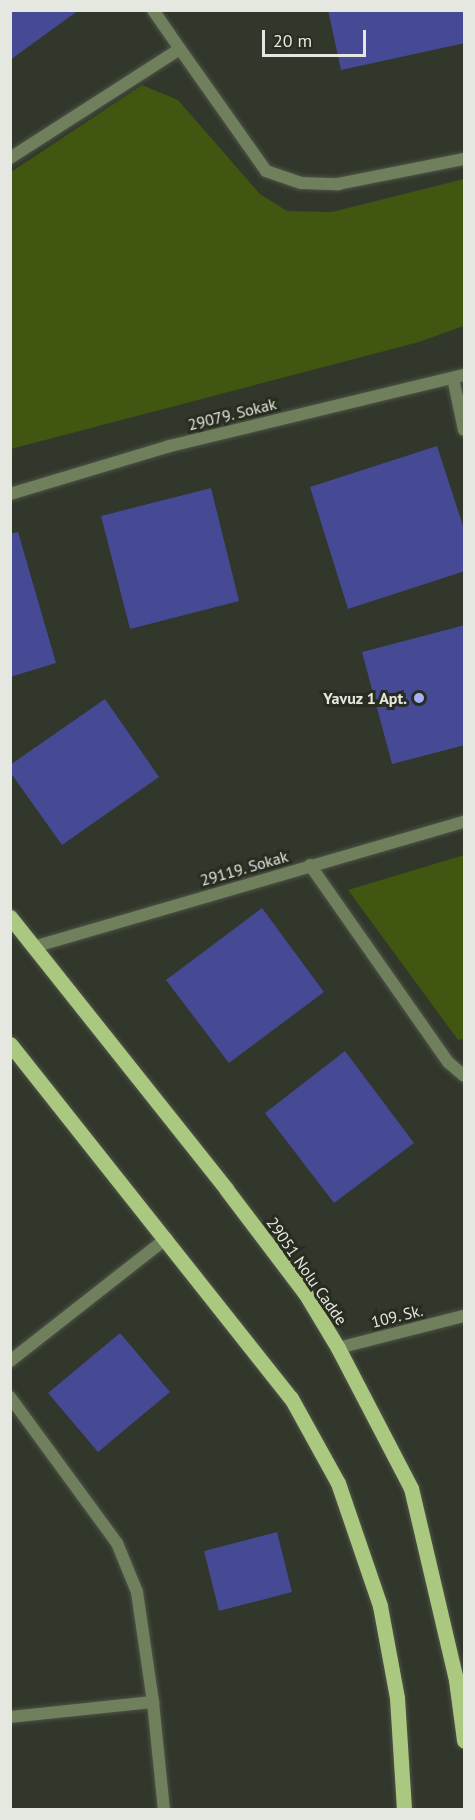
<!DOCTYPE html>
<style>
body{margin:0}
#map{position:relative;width:475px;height:1820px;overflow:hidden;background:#31372a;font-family:"PT Sans",sans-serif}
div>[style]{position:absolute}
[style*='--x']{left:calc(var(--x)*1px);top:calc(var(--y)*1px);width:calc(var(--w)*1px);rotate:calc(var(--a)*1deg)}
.green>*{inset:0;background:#405611}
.building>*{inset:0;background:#464993}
.roads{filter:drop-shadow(0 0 2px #4e5347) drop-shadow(0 0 2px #4e5347)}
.minor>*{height:12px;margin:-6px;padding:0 6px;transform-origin:6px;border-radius:6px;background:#707f5c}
.primary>*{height:15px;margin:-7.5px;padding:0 7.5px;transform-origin:7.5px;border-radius:7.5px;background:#abc880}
.dots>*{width:16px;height:16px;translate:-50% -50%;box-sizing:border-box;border:3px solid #282d20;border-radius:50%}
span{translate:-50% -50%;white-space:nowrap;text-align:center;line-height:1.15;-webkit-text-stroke:6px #282d20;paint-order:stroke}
.street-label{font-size:16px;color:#e5e8e0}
.poi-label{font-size:16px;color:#e5e8e0;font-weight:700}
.right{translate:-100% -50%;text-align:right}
.frame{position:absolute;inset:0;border:12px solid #e5e8e0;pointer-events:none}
.scale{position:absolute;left:262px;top:30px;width:104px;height:27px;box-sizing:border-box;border:3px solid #e5e8e0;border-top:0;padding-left:8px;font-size:18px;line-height:21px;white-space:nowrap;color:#e5e8e0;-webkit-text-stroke:4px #282d20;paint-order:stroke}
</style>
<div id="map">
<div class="green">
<div style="clip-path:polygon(142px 85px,178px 100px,260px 194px,287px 211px,332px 212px,464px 179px,464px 326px,419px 342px,11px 449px,11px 172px)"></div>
<div style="clip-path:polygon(464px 855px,464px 1039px,458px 1040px,348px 890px)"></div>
</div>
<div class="building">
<div style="clip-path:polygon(10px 10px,79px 10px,10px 60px)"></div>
<div style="clip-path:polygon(328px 10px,465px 10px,465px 43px,341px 70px)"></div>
<div style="clip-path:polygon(437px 446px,465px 532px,465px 571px,348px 609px,310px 487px)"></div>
<div style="clip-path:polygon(211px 488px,239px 601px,130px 629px,101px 516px)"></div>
<div style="clip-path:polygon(18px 532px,56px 663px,10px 677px,10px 534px)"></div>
<div style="clip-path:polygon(465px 625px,465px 745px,392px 764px,362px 652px)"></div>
<div style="clip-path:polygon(105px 699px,159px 777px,62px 845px,10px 772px,10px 765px)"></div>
<div style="clip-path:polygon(262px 908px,324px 992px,229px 1063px,166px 980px)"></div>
<div style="clip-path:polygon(345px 1051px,414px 1143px,334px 1203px,265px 1113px)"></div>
<div style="clip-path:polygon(120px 1333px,170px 1392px,98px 1452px,48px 1393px)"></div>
<div style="clip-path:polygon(277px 1532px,292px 1592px,219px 1611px,204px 1551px)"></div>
</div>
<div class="roads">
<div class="minor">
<div style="--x:153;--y:10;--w:47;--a:55.3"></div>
<div style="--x:10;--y:158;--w:202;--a:-32.7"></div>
<div style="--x:180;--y:49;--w:149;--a:54.8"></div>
<div style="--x:266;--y:171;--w:37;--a:19"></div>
<div style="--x:301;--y:183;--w:37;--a:2"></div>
<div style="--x:338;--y:184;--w:128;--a:-11.2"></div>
<div style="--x:453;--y:378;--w:53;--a:78.1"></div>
<div style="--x:10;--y:494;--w:167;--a:-16.7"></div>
<div style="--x:170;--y:446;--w:302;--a:-13.6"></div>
<div style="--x:310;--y:865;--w:241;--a:55"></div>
<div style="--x:448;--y:1062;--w:21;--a:41"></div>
<div style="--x:33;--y:947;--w:449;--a:-16.2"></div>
<div style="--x:338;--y:1348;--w:130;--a:-14.3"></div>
<div style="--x:10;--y:1361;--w:199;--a:-38.1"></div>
<div style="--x:10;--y:1397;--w:181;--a:53.8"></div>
<div style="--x:117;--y:1543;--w:53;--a:67.8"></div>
<div style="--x:137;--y:1592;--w:111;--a:81.7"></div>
<div style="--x:10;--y:1717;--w:144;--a:-6"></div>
<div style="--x:153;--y:1702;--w:109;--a:84.2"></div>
</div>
<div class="primary">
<div style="--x:10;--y:917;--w:347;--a:51.5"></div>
<div style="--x:226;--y:1189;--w:131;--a:52.8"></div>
<div style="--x:305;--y:1293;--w:64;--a:59"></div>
<div style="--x:338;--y:1348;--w:158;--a:62.5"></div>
<div style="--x:411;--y:1488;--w:197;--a:76.8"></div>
<div style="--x:456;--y:1680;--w:61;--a:82.4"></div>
<div style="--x:10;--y:1044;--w:452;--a:51.6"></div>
<div style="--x:291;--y:1398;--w:97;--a:61.1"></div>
<div style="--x:338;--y:1483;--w:130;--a:71.1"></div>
<div style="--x:380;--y:1606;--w:94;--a:79.5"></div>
<div style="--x:397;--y:1698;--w:112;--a:86.4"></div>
</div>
</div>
<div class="dots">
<div style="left:419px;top:698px;background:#a8b0fc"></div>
</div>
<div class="street-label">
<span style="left:232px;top:414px;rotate:-14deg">29079. Sokak</span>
<span style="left:244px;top:868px;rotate:-16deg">29119. Sokak</span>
<span style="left:307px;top:1271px;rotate:55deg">29051 Nolu Cadde</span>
<span style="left:397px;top:1316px;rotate:-14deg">109. Sk.</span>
</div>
<div class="poi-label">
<span class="right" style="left:407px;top:698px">Yavuz 1 Apt.</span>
</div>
<div class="frame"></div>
<div class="scale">20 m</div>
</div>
